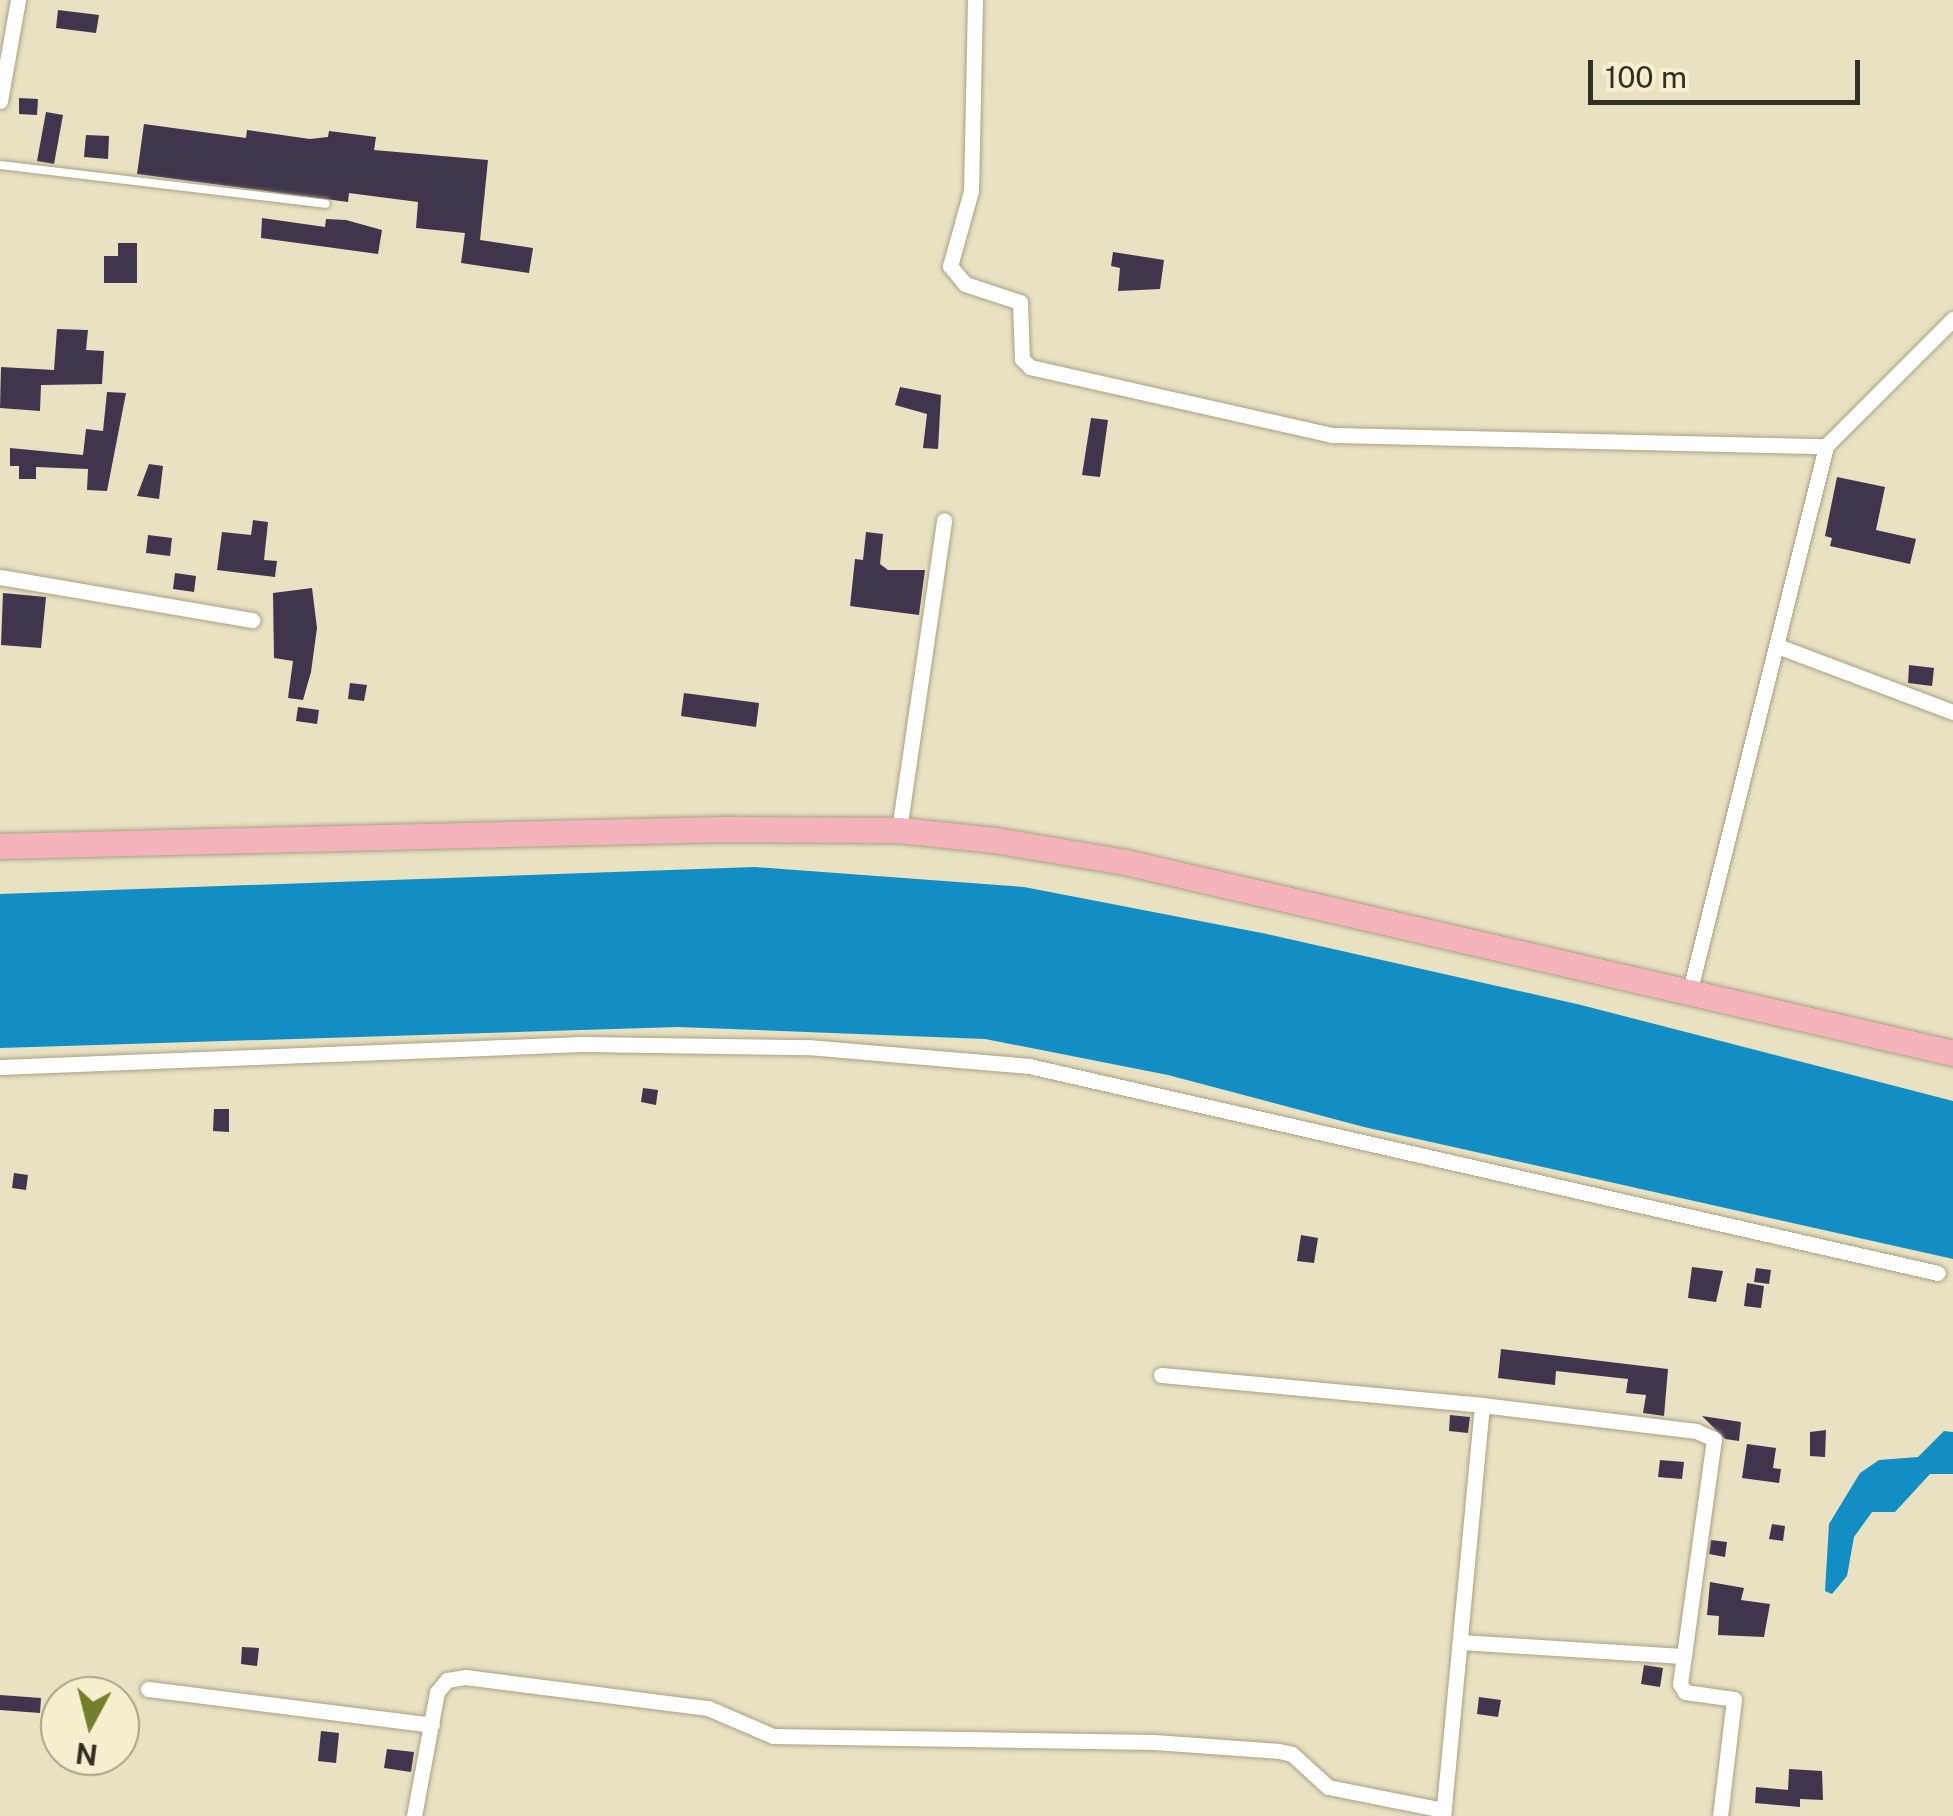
<!DOCTYPE html>
<style>
body{margin:0}
#map{position:relative;width:1953px;height:1816px;overflow:hidden;background:#e8e1c2;font-family:"Public Sans",sans-serif}
div>[style]{position:absolute}
[style*='--x']{left:calc(var(--x)*1px);top:calc(var(--y)*1px);width:calc(var(--w)*1px);rotate:calc(var(--a)*1deg)}
.water>*{inset:0;background:#128ec5}
.building>*{inset:0;background:#3f354c}
.roads{filter:drop-shadow(0 0 2px #a8a184) drop-shadow(0 0 2px #a8a184)}
.lane>*{height:8px;margin:-4px;padding:0 4px;transform-origin:4px;border-radius:4px;background:#fff}
.street>*{height:15px;margin:-7.5px;padding:0 7.5px;transform-origin:7.5px;border-radius:7.5px;background:#fff}
.primary>*{height:25px;margin:-12.5px;padding:0 12.5px;transform-origin:12.5px;border-radius:12.5px;background:#f4b3ba}
span{translate:-50% -50%;white-space:nowrap;text-align:center;line-height:1.15;-webkit-text-stroke:10px #f5eecf;paint-order:stroke}
.north{position:absolute;left:40px;top:1676px;width:100px;height:100px;box-sizing:border-box;background:#f5eecf;border:2px solid #a7a28a;border-radius:50%;rotate:187deg;font-size:28px;font-weight:700;line-height:40px;text-align:center;color:#322f23}
.north::after{content:'';display:block;margin:auto;width:35px;height:45px;background:#737f2b;clip-path:polygon(50% 0,100% 100%,50% 72%,0 100%)}
.scale{position:absolute;left:1588px;top:60px;width:272px;height:45px;box-sizing:border-box;border:5px solid #322f23;border-top:0;padding-left:12px;font-size:30px;line-height:35px;white-space:nowrap;color:#322f23;-webkit-text-stroke:8px #f5eecf;paint-order:stroke}
</style>
<div id="map">
<div class="water">
<div style="clip-path:polygon(755px 867px,1024px 887px,1267px 934px,1581px 1005px,1953px 1101px,1953px 1259px,1364px 1127px,1168px 1075px,985px 1039px,678px 1027px,0 1048px,0 894px)"></div>
<div style="clip-path:polygon(1944px 1431px,1953px 1432px,1953px 1474px,1930px 1474px,1895px 1512px,1872px 1512px,1854px 1537px,1847px 1576px,1832px 1594px,1825px 1591px,1829px 1524px,1860px 1473px,1879px 1460px,1918px 1457px)"></div>
</div>
<div class="building">
<div style="clip-path:polygon(58px 10px,99px 15px,96px 33px,56px 28px)"></div>
<div style="clip-path:polygon(19px 98px,38px 99px,37px 115px,19px 114px)"></div>
<div style="clip-path:polygon(46px 112px,63px 115px,54px 164px,37px 161px)"></div>
<div style="clip-path:polygon(144px 124px,246px 138px,247px 130px,310px 139px,328px 137px,329px 131px,376px 137px,374px 150px,488px 160px,480px 240px,533px 248px,529px 273px,461px 263px,465px 233px,416px 228px,418px 202px,349px 193px,348px 202px,137px 174px)"></div>
<div style="clip-path:polygon(86px 135px,109px 136px,108px 159px,84px 157px)"></div>
<div style="clip-path:polygon(262px 218px,325px 227px,326px 219px,346px 220px,382px 230px,378px 254px,261px 238px)"></div>
<div style="clip-path:polygon(118px 243px,137px 243px,137px 283px,104px 283px,104px 256px,118px 256px)"></div>
<div style="clip-path:polygon(1113px 252px,1164px 260px,1160px 289px,1118px 291px,1120px 268px,1111px 266px)"></div>
<div style="clip-path:polygon(57px 329px,88px 330px,86px 350px,104px 351px,102px 384px,41px 385px,40px 411px,0 408px,1px 367px,54px 370px)"></div>
<div style="clip-path:polygon(900px 387px,941px 395px,938px 449px,923px 448px,927px 414px,895px 405px)"></div>
<div style="clip-path:polygon(107px 392px,126px 393px,107px 491px,87px 490px,88px 469px,36px 467px,36px 479px,19px 479px,19px 466px,10px 466px,10px 448px,83px 455px,86px 429px,103px 431px)"></div>
<div style="clip-path:polygon(1091px 418px,1108px 420px,1100px 477px,1082px 475px)"></div>
<div style="clip-path:polygon(149px 464px,163px 466px,159px 499px,137px 496px)"></div>
<div style="clip-path:polygon(1837px 477px,1885px 487px,1876px 530px,1916px 539px,1910px 564px,1830px 546px,1832px 538px,1825px 536px)"></div>
<div style="clip-path:polygon(253px 520px,268px 522px,264px 560px,277px 561px,275px 577px,217px 570px,222px 532px,251px 535px)"></div>
<div style="clip-path:polygon(866px 532px,883px 534px,880px 564px,888px 570px,925px 570px,919px 615px,850px 606px,855px 559px,863px 560px)"></div>
<div style="clip-path:polygon(148px 535px,172px 538px,170px 556px,146px 553px)"></div>
<div style="clip-path:polygon(175px 573px,196px 576px,194px 592px,173px 589px)"></div>
<div style="clip-path:polygon(312px 588px,317px 628px,311px 672px,303px 700px,288px 698px,293px 661px,274px 658px,273px 593px)"></div>
<div style="clip-path:polygon(3px 593px,46px 597px,41px 648px,1px 645px)"></div>
<div style="clip-path:polygon(1909px 665px,1934px 668px,1932px 686px,1908px 683px)"></div>
<div style="clip-path:polygon(350px 683px,367px 685px,364px 701px,348px 699px)"></div>
<div style="clip-path:polygon(684px 693px,759px 703px,756px 727px,681px 716px)"></div>
<div style="clip-path:polygon(298px 707px,319px 710px,317px 724px,296px 721px)"></div>
<div style="clip-path:polygon(643px 1088px,658px 1090px,656px 1105px,641px 1102px)"></div>
<div style="clip-path:polygon(214px 1109px,229px 1109px,229px 1132px,213px 1131px)"></div>
<div style="clip-path:polygon(14px 1173px,28px 1175px,26px 1190px,12px 1188px)"></div>
<div style="clip-path:polygon(1301px 1235px,1318px 1238px,1314px 1263px,1297px 1261px)"></div>
<div style="clip-path:polygon(1692px 1267px,1723px 1271px,1716px 1302px,1688px 1298px)"></div>
<div style="clip-path:polygon(1756px 1268px,1771px 1270px,1769px 1284px,1754px 1282px)"></div>
<div style="clip-path:polygon(1747px 1283px,1764px 1286px,1761px 1308px,1744px 1306px)"></div>
<div style="clip-path:polygon(1501px 1349px,1668px 1369px,1664px 1416px,1643px 1413px,1646px 1395px,1626px 1393px,1628px 1379px,1556px 1371px,1555px 1385px,1498px 1378px)"></div>
<div style="clip-path:polygon(1450px 1415px,1470px 1417px,1468px 1433px,1449px 1431px)"></div>
<div style="clip-path:polygon(1702px 1416px,1741px 1422px,1739px 1441px,1725px 1439px)"></div>
<div style="clip-path:polygon(1826px 1430px,1825px 1457px,1810px 1456px,1810px 1432px)"></div>
<div style="clip-path:polygon(1747px 1444px,1776px 1448px,1773px 1468px,1781px 1469px,1779px 1483px,1742px 1478px)"></div>
<div style="clip-path:polygon(1660px 1460px,1684px 1462px,1682px 1479px,1658px 1477px)"></div>
<div style="clip-path:polygon(1772px 1524px,1785px 1526px,1783px 1541px,1769px 1539px)"></div>
<div style="clip-path:polygon(1711px 1540px,1727px 1542px,1725px 1557px,1709px 1554px)"></div>
<div style="clip-path:polygon(1710px 1582px,1744px 1588px,1741px 1600px,1770px 1604px,1764px 1637px,1718px 1635px,1719px 1616px,1707px 1615px)"></div>
<div style="clip-path:polygon(242px 1647px,259px 1648px,257px 1666px,241px 1664px)"></div>
<div style="clip-path:polygon(1644px 1665px,1663px 1668px,1660px 1687px,1641px 1684px)"></div>
<div style="clip-path:polygon(0 1695px,41px 1698px,40px 1713px,0 1710px)"></div>
<div style="clip-path:polygon(1479px 1697px,1501px 1700px,1498px 1717px,1477px 1714px)"></div>
<div style="clip-path:polygon(321px 1731px,339px 1733px,336px 1763px,318px 1761px)"></div>
<div style="clip-path:polygon(387px 1749px,414px 1752px,411px 1772px,384px 1768px)"></div>
<div style="clip-path:polygon(1789px 1769px,1822px 1771px,1823px 1800px,1800px 1799px,1800px 1807px,1755px 1803px,1756px 1787px,1788px 1790px)"></div>
</div>
<div class="roads">
<div class="lane">
<div style="--x:0;--y:165;--w:328;--a:6.8"></div>
</div>
<div class="street">
<div style="--x:975;--y:1;--w:190;--a:91.2"></div>
<div style="--x:971;--y:191;--w:78;--a:105.6"></div>
<div style="--x:950;--y:266;--w:23;--a:50"></div>
<div style="--x:965;--y:284;--w:58;--a:18.1"></div>
<div style="--x:1020;--y:302;--w:57;--a:88"></div>
<div style="--x:1022;--y:359;--w:11;--a:45"></div>
<div style="--x:1030;--y:367;--w:310;--a:12.7"></div>
<div style="--x:1332;--y:435;--w:494;--a:1.3"></div>
<div style="--x:0;--y:101;--w:103;--a:-79.9"></div>
<div style="--x:0;--y:577;--w:256;--a:9.7"></div>
<div style="--x:1780;--y:647;--w:185;--a:20.6"></div>
<div style="--x:899;--y:830;--w:313;--a:-81.7"></div>
<div style="--x:1689;--y:994;--w:565;--a:-75.96"></div>
<div style="--x:1826;--y:446;--w:180;--a:-45"></div>
<div style="--x:0;--y:1067;--w:582;--a:-2.26"></div>
<div style="--x:582;--y:1044;--w:226;--a:0.8"></div>
<div style="--x:808;--y:1047;--w:222;--a:4.9"></div>
<div style="--x:1029;--y:1066;--w:932;--a:12.83"></div>
<div style="--x:1161;--y:1375;--w:322;--a:5.3"></div>
<div style="--x:1482;--y:1405;--w:413;--a:95.4"></div>
<div style="--x:1482;--y:1405;--w:216;--a:6.9"></div>
<div style="--x:1696;--y:1431;--w:20;--a:24"></div>
<div style="--x:1714;--y:1439;--w:247;--a:97.9"></div>
<div style="--x:1680;--y:1684;--w:9;--a:58"></div>
<div style="--x:1685;--y:1692;--w:49;--a:8.1"></div>
<div style="--x:1734;--y:1699;--w:118;--a:96.8"></div>
<div style="--x:1461;--y:1642;--w:222;--a:3.6"></div>
<div style="--x:148;--y:1689;--w:286;--a:7.2"></div>
<div style="--x:414;--y:1816;--w:126;--a:-79.5"></div>
<div style="--x:437;--y:1692;--w:16;--a:-50"></div>
<div style="--x:447;--y:1680;--w:18;--a:-9"></div>
<div style="--x:465;--y:1677;--w:245;--a:7.3"></div>
<div style="--x:708;--y:1708;--w:71;--a:23.3"></div>
<div style="--x:773;--y:1736;--w:381;--a:0.9"></div>
<div style="--x:1154;--y:1742;--w:125;--a:4.1"></div>
<div style="--x:1279;--y:1751;--w:13;--a:13"></div>
<div style="--x:1292;--y:1754;--w:49;--a:42.5"></div>
<div style="--x:1328;--y:1787;--w:117;--a:11.3"></div>
</div>
<div class="primary">
<div style="--x:0;--y:846;--w:723;--a:-1.35"></div>
<div style="--x:723;--y:829;--w:176;--a:0.3"></div>
<div style="--x:899;--y:830;--w:96;--a:6"></div>
<div style="--x:994;--y:840;--w:133;--a:9.5"></div>
<div style="--x:1125;--y:862;--w:850;--a:12.99"></div>
</div>
</div>
<div class="north">N</div>
<div class="scale">100 m</div>
</div>
